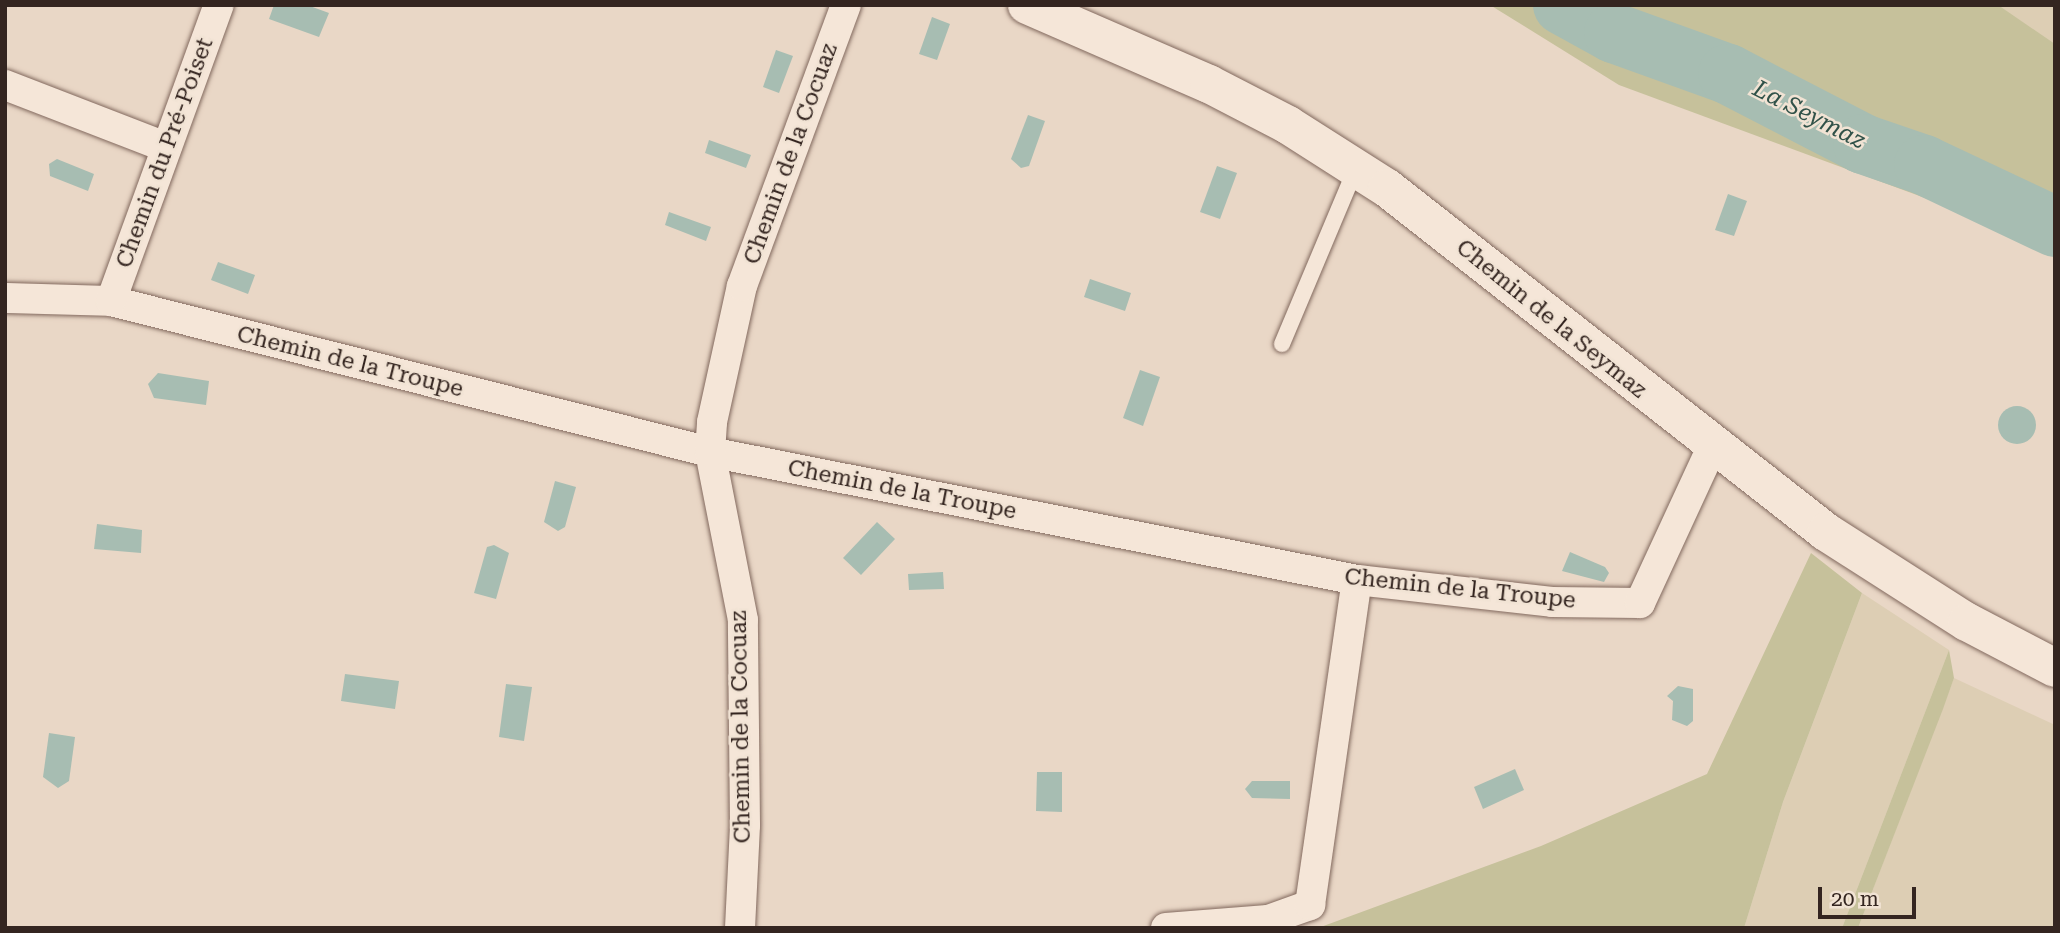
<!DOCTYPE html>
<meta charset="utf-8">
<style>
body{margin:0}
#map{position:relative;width:2060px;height:933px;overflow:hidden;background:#e9d7c6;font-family:"Roboto Serif",serif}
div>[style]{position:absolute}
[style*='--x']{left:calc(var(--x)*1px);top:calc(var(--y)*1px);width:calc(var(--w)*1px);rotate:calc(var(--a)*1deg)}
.farmland>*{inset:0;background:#ddceb4}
.green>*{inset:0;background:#c6c19b}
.water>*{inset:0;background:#a7bdb2}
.round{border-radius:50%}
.river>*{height:60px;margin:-30px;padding:0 30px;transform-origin:30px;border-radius:30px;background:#a7bdb2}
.roads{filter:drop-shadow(0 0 2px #82695e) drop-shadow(0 0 2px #82695e)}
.lane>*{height:16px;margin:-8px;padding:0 8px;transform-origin:8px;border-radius:8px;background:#f5e6d8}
.street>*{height:30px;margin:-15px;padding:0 15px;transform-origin:15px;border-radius:15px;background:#f5e6d8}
.secondary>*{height:38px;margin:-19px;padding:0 19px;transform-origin:19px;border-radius:19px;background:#f5e6d8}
span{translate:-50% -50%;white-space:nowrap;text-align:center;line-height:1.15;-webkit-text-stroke:5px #f1e3d4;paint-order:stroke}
.street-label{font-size:23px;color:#342520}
.water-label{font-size:24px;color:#315249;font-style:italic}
.frame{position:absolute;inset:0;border:7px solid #342520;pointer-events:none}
.scale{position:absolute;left:1818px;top:887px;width:98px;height:32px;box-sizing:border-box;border:4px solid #342520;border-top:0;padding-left:9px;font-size:21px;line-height:24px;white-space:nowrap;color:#342520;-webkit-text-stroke:5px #f1e3d4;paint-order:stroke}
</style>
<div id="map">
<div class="farmland">
<div style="clip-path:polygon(1998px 5px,2055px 5px,2055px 44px,2010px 17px)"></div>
<div style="clip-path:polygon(1862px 593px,1949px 650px,1842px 928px,1744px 928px,1783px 802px)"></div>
<div style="clip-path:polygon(1954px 678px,2055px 725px,2055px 928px,1858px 928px)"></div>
</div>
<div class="green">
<div style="clip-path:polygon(1490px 5px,1998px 5px,2055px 44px,2055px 246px,1619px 85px)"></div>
<div style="clip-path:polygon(1811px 553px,1862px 593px,1783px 802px,1744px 928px,1318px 928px,1541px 846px,1707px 774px)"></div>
<div style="clip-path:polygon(1949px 650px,1954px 678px,1943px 709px,1858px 928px,1842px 928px)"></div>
</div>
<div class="water">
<div style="clip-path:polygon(274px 5px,307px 5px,329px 13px,319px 37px,269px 19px)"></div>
<div style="clip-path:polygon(932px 17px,950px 24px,937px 60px,919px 54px)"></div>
<div style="clip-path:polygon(776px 50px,793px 56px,779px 93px,763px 87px)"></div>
<div style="clip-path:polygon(1028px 115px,1045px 121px,1029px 166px,1021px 168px,1011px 159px)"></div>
<div style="clip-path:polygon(709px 140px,751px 155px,746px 168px,705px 153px)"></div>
<div style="clip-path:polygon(57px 159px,94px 174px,88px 191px,50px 176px,49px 164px)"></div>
<div style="clip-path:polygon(1217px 166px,1237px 173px,1220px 219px,1200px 212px)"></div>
<div style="clip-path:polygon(1728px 194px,1747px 201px,1734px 236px,1715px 230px)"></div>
<div style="clip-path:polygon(669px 212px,711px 227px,706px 241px,665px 225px)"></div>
<div style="clip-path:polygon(218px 262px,255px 275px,248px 294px,211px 280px)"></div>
<div style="clip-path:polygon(1090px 279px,1131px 293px,1125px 311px,1084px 297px)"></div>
<div style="clip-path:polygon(1140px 370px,1160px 377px,1143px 426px,1123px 418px)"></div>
<div style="clip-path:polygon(158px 373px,209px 381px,206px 405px,154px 398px,148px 384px)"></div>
<div class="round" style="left:1998px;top:406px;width:38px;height:38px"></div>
<div style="clip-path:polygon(555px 481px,576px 487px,565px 527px,558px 531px,544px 522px)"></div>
<div style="clip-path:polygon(877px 522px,895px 539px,861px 575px,843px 558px)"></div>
<div style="clip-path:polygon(97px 524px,142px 530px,141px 553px,94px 549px)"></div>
<div style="clip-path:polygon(494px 545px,509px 553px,496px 599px,474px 593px,487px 547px)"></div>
<div style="clip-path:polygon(1570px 552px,1605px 567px,1609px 573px,1604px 582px,1562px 571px)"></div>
<div style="clip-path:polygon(943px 572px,944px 589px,909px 590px,908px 574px)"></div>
<div style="clip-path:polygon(345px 674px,399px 681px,395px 709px,341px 701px)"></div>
<div style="clip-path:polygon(506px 684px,532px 687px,524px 741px,499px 737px)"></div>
<div style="clip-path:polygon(1678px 686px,1693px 689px,1693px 721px,1687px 726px,1672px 720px,1673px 701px,1667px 696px)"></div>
<div style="clip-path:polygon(49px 733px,75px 737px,69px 781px,58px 788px,43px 777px)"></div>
<div style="clip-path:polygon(1515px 769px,1524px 790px,1483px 809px,1474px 787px)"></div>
<div style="clip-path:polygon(1037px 772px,1062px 772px,1062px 812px,1036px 811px)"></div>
<div style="clip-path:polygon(1252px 781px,1290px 781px,1290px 799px,1252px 798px,1245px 789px)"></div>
</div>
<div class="river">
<div style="--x:1563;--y:5;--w:58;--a:28.8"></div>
<div style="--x:1614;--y:33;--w:121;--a:19.8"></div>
<div style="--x:1728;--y:74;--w:152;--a:27.4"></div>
<div style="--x:1863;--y:144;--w:65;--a:19"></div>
<div style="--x:1924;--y:165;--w:145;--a:25.3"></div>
</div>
<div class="roads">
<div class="lane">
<div style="--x:1282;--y:344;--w:191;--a:-67.2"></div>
</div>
<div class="street">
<div style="--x:5;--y:85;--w:173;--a:21.1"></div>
<div style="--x:5;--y:298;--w:106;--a:1.6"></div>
<div style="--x:111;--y:301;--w:618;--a:14.15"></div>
<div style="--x:710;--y:452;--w:660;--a:11.19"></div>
<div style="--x:1357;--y:580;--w:196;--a:6.4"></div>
<div style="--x:1552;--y:602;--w:88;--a:0.7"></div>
<div style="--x:1640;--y:603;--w:172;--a:-65.2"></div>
<div style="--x:111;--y:301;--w:315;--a:-70"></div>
<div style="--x:740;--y:928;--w:103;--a:-87.2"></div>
<div style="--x:745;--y:825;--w:205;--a:-90.6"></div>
<div style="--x:743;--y:620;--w:171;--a:-101.1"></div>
<div style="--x:710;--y:452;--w:30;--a:-86"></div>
<div style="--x:712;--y:422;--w:139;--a:-77.6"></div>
<div style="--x:742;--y:286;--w:300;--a:-69.7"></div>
<div style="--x:1166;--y:928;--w:102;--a:-4.5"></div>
<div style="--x:1268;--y:920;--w:45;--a:-19.7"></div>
<div style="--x:1310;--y:905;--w:328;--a:-81.8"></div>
</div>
<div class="secondary">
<div style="--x:1027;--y:5;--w:198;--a:23.5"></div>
<div style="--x:1209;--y:84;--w:89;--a:27.4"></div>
<div style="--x:1288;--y:125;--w:117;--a:32.5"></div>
<div style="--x:1387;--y:188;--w:558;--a:38.08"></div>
<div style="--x:1826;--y:532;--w:167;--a:32.6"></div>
<div style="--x:1967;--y:622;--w:99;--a:27.6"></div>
</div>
</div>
<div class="street-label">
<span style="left:165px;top:153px;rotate:-70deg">Chemin du Pré-Poiset</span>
<span style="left:791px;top:154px;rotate:-70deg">Chemin de la Cocuaz</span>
<span style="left:1551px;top:319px;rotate:39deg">Chemin de la Seymaz</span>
<span style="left:350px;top:362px;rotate:14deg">Chemin de la Troupe</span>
<span style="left:902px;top:490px;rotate:11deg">Chemin de la Troupe</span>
<span style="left:1460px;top:589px;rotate:6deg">Chemin de la Troupe</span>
<span style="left:741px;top:727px;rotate:-91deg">Chemin de la Cocuaz</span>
</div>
<div class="water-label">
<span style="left:1809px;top:115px;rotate:27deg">La Seymaz</span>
</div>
<div class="frame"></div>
<div class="scale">20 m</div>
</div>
